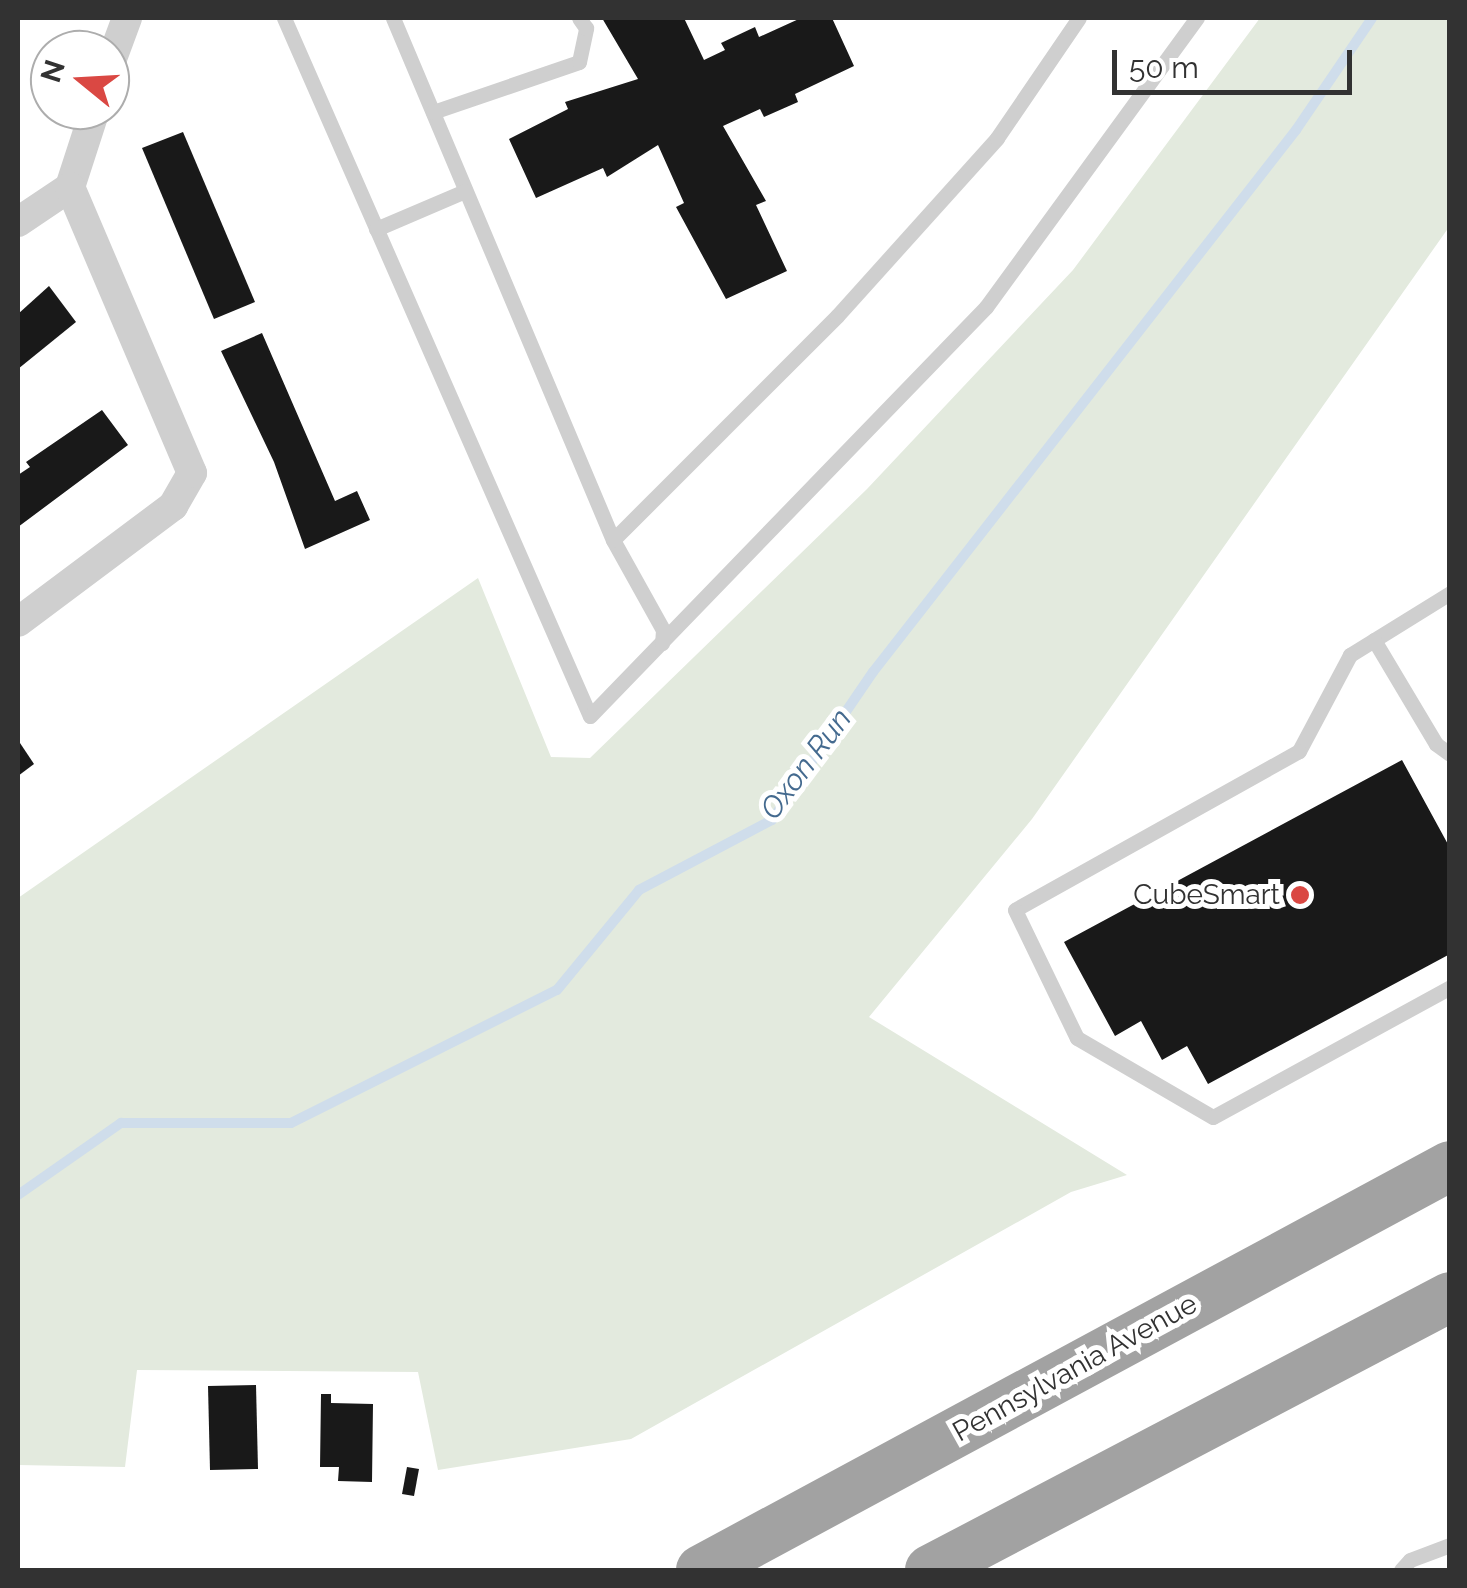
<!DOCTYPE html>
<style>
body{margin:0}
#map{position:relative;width:1467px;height:1588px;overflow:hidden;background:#fff;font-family:Raleway,sans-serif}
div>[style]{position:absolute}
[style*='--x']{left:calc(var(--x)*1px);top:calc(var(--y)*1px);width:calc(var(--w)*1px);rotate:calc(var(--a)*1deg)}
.green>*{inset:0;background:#e3eade}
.stream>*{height:10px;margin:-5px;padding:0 5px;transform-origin:5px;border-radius:5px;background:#cfddeb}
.building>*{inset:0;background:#191919}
.service>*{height:15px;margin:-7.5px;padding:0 7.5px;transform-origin:7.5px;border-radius:7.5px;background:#cfcfcf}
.minor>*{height:30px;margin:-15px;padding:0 15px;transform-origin:15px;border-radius:15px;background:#cfcfcf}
.trunk>*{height:50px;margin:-25px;padding:0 25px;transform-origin:25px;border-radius:25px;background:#a2a2a2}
.dots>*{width:28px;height:28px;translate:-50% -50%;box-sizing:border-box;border:5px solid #fff;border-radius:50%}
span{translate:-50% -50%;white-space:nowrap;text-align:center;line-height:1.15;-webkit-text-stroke:10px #fff;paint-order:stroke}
.poi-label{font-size:28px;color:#323232}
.right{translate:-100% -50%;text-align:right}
.street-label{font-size:28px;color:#323232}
.water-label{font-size:30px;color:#446a8f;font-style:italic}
.frame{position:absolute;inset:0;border:20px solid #323232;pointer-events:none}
.north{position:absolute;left:30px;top:30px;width:100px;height:100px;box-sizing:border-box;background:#fff;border:2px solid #adadad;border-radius:50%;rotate:288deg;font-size:28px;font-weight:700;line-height:40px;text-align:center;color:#323232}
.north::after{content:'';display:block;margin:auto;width:35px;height:45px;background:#da4843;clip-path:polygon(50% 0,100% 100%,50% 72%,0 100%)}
.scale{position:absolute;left:1112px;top:50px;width:240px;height:45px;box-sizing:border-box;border:5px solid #323232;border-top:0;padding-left:12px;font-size:30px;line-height:35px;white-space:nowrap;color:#323232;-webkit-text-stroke:8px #fff;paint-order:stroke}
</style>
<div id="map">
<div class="green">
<div style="clip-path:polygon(1260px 18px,1449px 18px,1449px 227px,1032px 819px,869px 1017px,1127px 1175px,1071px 1192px,631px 1439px,438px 1470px,418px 1372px,137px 1370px,125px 1467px,18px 1465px,18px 898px,478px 578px,551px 757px,590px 758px,867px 489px,1073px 270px)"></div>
</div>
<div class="stream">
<div style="--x:18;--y:1195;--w:126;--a:-35"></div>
<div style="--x:121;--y:1123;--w:170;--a:0"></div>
<div style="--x:291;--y:1123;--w:297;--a:-26.6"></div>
<div style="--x:557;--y:990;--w:129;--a:-50.6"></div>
<div style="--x:639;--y:890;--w:150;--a:-27.8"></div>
<div style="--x:772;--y:820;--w:179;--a:-55.7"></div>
<div style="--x:873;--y:672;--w:688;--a:-52.03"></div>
<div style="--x:1296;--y:130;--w:135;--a:-55.8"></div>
</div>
<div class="building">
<div style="clip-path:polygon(602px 18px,684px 18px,704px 60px,725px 50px,721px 43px,755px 27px,759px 37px,801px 18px,832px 18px,854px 66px,795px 94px,798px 102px,764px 117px,760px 109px,723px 126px,766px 201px,756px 205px,787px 271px,726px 299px,676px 207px,684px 203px,658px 145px,607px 177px,603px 168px,536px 198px,509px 139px,568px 109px,565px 102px,638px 79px)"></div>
<div style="clip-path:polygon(183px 132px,255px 302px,214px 319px,142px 148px)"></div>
<div style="clip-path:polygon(49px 286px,76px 322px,18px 369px,18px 314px)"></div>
<div style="clip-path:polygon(262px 333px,335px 501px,357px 491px,370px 520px,305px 549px,274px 462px,221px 351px)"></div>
<div style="clip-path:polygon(102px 410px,128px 445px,18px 527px,18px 475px,30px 467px,26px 462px)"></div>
<div style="clip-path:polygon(18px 740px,34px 764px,18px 776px)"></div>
<div style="clip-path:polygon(1402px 760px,1450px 848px,1450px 954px,1208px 1084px,1187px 1046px,1162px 1060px,1141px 1021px,1115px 1036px,1064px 942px)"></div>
<div style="clip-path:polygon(256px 1385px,258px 1469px,210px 1470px,208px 1386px)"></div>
<div style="clip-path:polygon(321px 1394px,331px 1394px,331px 1403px,373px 1404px,372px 1482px,338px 1481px,339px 1467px,320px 1467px)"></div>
<div style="clip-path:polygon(407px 1467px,419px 1469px,414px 1496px,402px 1494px)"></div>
</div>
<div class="service">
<div style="--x:284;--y:18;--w:762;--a:66.33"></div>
<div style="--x:590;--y:716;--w:569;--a:-45.93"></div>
<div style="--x:986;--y:307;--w:358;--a:-53.9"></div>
<div style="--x:393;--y:18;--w:566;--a:67.15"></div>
<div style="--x:613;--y:540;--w:103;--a:60.9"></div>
<div style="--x:663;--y:630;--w:13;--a:94"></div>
<div style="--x:433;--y:112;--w:154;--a:-18.9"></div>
<div style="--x:579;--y:62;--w:35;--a:-78"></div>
<div style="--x:586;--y:28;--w:12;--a:-125"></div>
<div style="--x:376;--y:229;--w:97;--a:-23.1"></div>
<div style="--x:613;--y:540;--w:317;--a:-45"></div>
<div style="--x:837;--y:316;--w:239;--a:-48"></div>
<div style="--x:997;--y:138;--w:145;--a:-55.7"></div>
<div style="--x:1450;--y:593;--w:118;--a:148.2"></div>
<div style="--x:1350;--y:655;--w:109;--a:118"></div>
<div style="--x:1299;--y:751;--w:325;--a:150.8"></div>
<div style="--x:1015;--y:910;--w:142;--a:64.2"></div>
<div style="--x:1077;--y:1038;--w:157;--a:30.2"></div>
<div style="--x:1213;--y:1117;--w:270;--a:-28.7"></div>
<div style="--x:1374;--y:640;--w:121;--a:59.2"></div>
<div style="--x:1436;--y:744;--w:17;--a:36"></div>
<div style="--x:1401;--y:1570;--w:13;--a:-48"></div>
<div style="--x:1410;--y:1560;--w:43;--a:-20.6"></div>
</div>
<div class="minor">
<div style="--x:110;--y:64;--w:49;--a:-69.7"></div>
<div style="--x:70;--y:187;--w:81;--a:-72"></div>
<div style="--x:18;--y:222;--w:63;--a:-33.9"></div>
<div style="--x:18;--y:622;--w:194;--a:-36.8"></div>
<div style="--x:173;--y:506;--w:38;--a:-60"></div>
<div style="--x:192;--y:473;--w:311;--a:-113.1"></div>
</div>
<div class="trunk">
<div style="--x:701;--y:1570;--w:851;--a:-28.34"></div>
<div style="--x:930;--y:1570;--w:587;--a:-27.7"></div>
</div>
<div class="dots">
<div style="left:1300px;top:895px;background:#da4843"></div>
</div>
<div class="poi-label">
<span class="right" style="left:1280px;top:895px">CubeSmart</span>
</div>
<div class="street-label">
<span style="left:1075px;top:1368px;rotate:-29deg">Pennsylvania Avenue</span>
</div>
<div class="water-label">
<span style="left:806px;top:764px;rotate:-53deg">Oxon Run</span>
</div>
<div class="frame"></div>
<div class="north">N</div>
<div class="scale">50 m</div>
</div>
